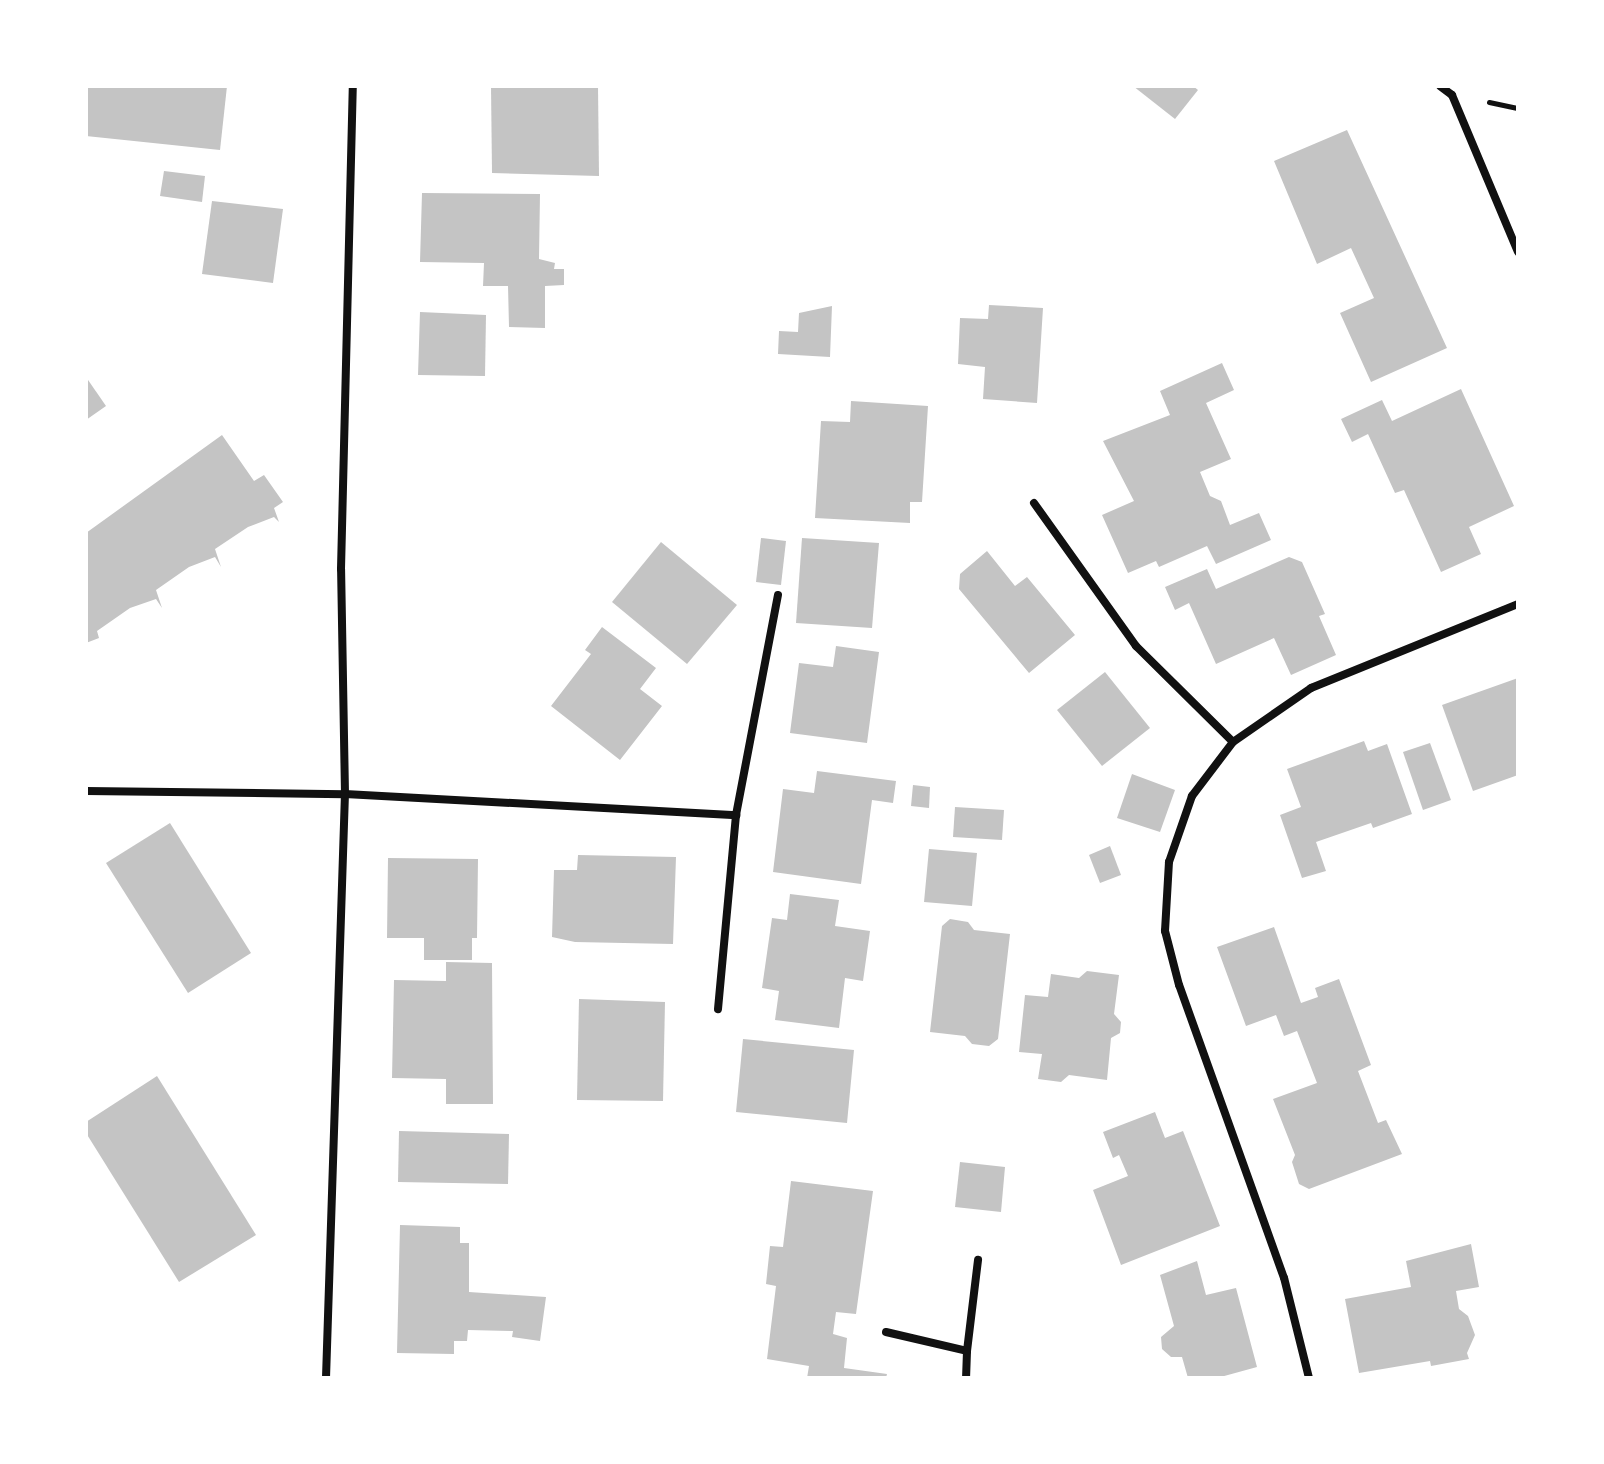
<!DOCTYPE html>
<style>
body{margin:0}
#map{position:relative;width:1604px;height:1464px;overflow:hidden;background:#fff;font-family:"Roboto Condensed",sans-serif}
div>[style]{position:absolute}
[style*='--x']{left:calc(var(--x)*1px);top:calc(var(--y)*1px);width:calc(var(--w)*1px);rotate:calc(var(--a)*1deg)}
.building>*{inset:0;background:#c4c4c4}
.path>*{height:5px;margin:-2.5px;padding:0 2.5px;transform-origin:2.5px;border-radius:2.5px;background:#111}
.minor>*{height:8px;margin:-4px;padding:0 4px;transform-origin:4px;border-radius:4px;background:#111}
span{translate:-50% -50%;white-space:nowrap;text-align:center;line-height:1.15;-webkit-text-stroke:6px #fff;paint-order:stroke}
.frame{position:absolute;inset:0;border:88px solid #fff;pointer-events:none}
</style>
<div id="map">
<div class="building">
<div style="clip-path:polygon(86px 86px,227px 86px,220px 150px,86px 136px)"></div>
<div style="clip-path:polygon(491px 86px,598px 86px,599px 176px,492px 173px)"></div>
<div style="clip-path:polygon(1133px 86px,1193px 86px,1198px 90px,1175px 119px)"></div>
<div style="clip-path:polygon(1347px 130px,1447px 348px,1371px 382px,1340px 313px,1374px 298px,1351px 248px,1317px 264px,1274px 161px)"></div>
<div style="clip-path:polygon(164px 171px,205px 176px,202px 202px,160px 196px)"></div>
<div style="clip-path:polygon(422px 193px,540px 194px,539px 259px,555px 263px,554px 269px,564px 269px,564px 285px,545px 286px,545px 328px,509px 327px,508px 286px,483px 286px,484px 263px,420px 262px)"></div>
<div style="clip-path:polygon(212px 201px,283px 209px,273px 283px,202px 274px)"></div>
<div style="clip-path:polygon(989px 305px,1043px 308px,1037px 403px,983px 399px,985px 367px,958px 364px,960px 318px,988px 319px)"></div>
<div style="clip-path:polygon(832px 306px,830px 357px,778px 354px,779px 331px,798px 332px,799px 313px)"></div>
<div style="clip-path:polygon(420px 312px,486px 315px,485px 376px,418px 375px)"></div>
<div style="clip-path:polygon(1222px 363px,1234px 390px,1206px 403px,1231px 459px,1200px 472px,1210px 496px,1221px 501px,1230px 525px,1259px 513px,1271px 540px,1216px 564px,1207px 546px,1159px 567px,1156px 561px,1128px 573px,1102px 515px,1134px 501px,1103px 441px,1170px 415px,1160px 391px)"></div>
<div style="clip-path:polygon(86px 377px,106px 406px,86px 420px)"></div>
<div style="clip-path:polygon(1461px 389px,1514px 506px,1469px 527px,1481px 554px,1441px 572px,1404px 490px,1395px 493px,1368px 434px,1352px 442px,1341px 419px,1382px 400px,1392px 421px)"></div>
<div style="clip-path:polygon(851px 401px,928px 406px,922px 502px,910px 502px,910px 523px,815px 518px,821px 421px,850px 422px)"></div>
<div style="clip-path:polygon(222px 435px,254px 481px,264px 475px,283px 502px,274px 508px,279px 522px,274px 517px,248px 527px,215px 549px,221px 567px,215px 557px,189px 567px,156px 590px,162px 608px,156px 599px,130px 608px,97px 631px,99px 638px,86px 643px,86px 533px)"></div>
<div style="clip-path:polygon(761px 538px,786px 541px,781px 585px,756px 582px)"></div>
<div style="clip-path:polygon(802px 538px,879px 543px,872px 628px,796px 623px)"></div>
<div style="clip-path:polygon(661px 542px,737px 605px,687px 664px,612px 602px)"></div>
<div style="clip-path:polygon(987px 551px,1015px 586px,1027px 577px,1075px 635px,1029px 673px,959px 589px,960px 574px)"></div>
<div style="clip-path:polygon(1289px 557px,1302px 562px,1325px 614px,1319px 616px,1336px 655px,1291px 675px,1274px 638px,1216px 664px,1189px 603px,1175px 610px,1165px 587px,1207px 569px,1216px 589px)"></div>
<div style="clip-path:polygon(602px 627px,656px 668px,640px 689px,662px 706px,620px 760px,551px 706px,591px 654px,585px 650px)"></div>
<div style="clip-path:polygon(836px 646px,879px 652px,867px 743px,790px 733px,799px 663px,833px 667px)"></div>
<div style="clip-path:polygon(1105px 672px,1150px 728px,1102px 766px,1057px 710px)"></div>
<div style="clip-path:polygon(1518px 678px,1518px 775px,1473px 791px,1442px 705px)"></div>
<div style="clip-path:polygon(1364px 741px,1368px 751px,1387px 744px,1412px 814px,1373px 828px,1371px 823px,1316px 842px,1326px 871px,1302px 878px,1280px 815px,1301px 807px,1287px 769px)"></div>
<div style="clip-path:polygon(1430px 743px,1451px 800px,1423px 810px,1403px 752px)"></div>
<div style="clip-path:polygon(817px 771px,896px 781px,893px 803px,872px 800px,861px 884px,773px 872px,783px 789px,814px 793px)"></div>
<div style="clip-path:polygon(1132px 774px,1175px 790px,1160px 832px,1117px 818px)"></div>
<div style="clip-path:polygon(913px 785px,930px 787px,929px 808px,911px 806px)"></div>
<div style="clip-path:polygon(955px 807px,1004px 810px,1002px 840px,953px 837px)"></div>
<div style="clip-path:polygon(170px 823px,251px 953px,188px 993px,106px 863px)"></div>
<div style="clip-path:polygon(1110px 846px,1121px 875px,1100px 883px,1089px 855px)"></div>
<div style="clip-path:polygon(929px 849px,977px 853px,972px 906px,924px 902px)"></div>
<div style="clip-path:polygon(578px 855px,676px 857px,673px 944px,575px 942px,552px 937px,554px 870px,577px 870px)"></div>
<div style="clip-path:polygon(388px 858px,478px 859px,477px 938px,472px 938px,472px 960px,424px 960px,424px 938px,387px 938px)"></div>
<div style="clip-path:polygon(790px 894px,839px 900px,835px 926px,870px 931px,863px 981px,845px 978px,839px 1028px,775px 1020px,779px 991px,762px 988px,772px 918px,787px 920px)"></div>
<div style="clip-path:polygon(950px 919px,968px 922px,974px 930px,1010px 934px,998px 1039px,989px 1046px,972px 1044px,965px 1036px,930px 1032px,942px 926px)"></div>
<div style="clip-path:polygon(1274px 927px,1301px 1003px,1318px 997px,1315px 988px,1339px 979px,1371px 1065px,1358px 1071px,1378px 1123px,1386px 1120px,1402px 1154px,1309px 1189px,1299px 1184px,1292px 1162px,1295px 1155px,1273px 1099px,1317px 1083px,1297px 1031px,1284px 1036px,1276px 1015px,1246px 1026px,1217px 947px)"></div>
<div style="clip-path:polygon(446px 962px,492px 963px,493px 1104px,446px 1104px,446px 1079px,392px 1078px,394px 980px,446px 981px)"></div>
<div style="clip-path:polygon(1087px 971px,1119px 975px,1114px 1014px,1121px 1022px,1120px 1033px,1111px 1038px,1107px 1080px,1069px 1075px,1061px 1082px,1038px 1079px,1042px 1054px,1019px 1052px,1025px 995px,1048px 997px,1051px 974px,1079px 978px)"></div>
<div style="clip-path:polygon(579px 999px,665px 1002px,663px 1101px,577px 1100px)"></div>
<div style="clip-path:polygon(743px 1039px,854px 1050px,847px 1123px,736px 1112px)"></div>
<div style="clip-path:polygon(157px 1076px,256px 1235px,179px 1282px,86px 1133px,86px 1122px)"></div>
<div style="clip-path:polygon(1155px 1112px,1165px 1138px,1183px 1131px,1220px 1226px,1121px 1265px,1093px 1190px,1128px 1176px,1119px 1155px,1113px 1158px,1103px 1132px)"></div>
<div style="clip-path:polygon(399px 1131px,509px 1134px,508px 1184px,398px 1182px)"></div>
<div style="clip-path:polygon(960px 1162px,1005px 1167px,1001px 1212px,955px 1207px)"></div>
<div style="clip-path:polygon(791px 1181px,873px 1191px,856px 1314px,836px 1312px,833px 1334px,847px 1338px,844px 1368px,887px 1374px,886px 1378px,807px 1378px,809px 1366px,767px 1359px,776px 1286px,766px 1284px,770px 1246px,783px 1247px)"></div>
<div style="clip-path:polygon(400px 1225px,460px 1227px,460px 1243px,469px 1243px,469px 1292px,546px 1297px,540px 1341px,512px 1337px,513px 1331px,468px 1330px,467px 1341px,454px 1341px,454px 1354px,397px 1353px)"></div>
<div style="clip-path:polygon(1471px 1244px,1479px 1287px,1456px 1291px,1459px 1309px,1468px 1316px,1475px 1335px,1467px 1353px,1469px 1359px,1431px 1366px,1430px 1361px,1359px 1373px,1345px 1299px,1411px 1287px,1406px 1261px)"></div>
<div style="clip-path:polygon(1197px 1261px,1206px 1295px,1236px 1288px,1257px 1367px,1217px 1378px,1188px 1378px,1182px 1357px,1171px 1357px,1162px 1349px,1161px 1337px,1174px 1326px,1160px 1275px)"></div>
</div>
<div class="path">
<div style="--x:1489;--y:102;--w:30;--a:12"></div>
</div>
<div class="minor">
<div style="--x:1440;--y:86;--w:15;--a:37"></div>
<div style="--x:1452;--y:95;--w:170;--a:67.2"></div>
<div style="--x:1034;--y:503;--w:176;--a:54.5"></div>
<div style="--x:1136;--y:646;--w:136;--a:44.7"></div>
<div style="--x:86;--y:791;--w:259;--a:0.7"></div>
<div style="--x:345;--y:794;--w:392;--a:3.1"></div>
<div style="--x:736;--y:815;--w:195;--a:95.3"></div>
<div style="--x:736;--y:815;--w:224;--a:-79.2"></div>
<div style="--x:886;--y:1332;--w:83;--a:13.2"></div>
<div style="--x:967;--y:1351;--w:27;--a:92"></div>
<div style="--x:967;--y:1351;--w:92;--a:-83.1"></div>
<div style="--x:326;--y:1378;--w:584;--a:-88.14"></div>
<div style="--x:345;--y:794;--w:225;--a:-91"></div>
<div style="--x:341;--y:569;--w:483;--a:-88.6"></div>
<div style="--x:1309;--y:1378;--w:103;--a:-104"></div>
<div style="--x:1284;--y:1278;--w:311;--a:-109.7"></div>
<div style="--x:1179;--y:985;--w:56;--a:-104.5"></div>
<div style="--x:1165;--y:931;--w:69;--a:-86.7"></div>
<div style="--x:1169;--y:862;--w:70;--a:-70.8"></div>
<div style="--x:1192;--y:796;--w:68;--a:-52.8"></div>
<div style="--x:1233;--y:742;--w:95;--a:-34.7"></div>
<div style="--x:1311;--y:688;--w:223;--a:-22.1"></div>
</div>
<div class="frame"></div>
</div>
